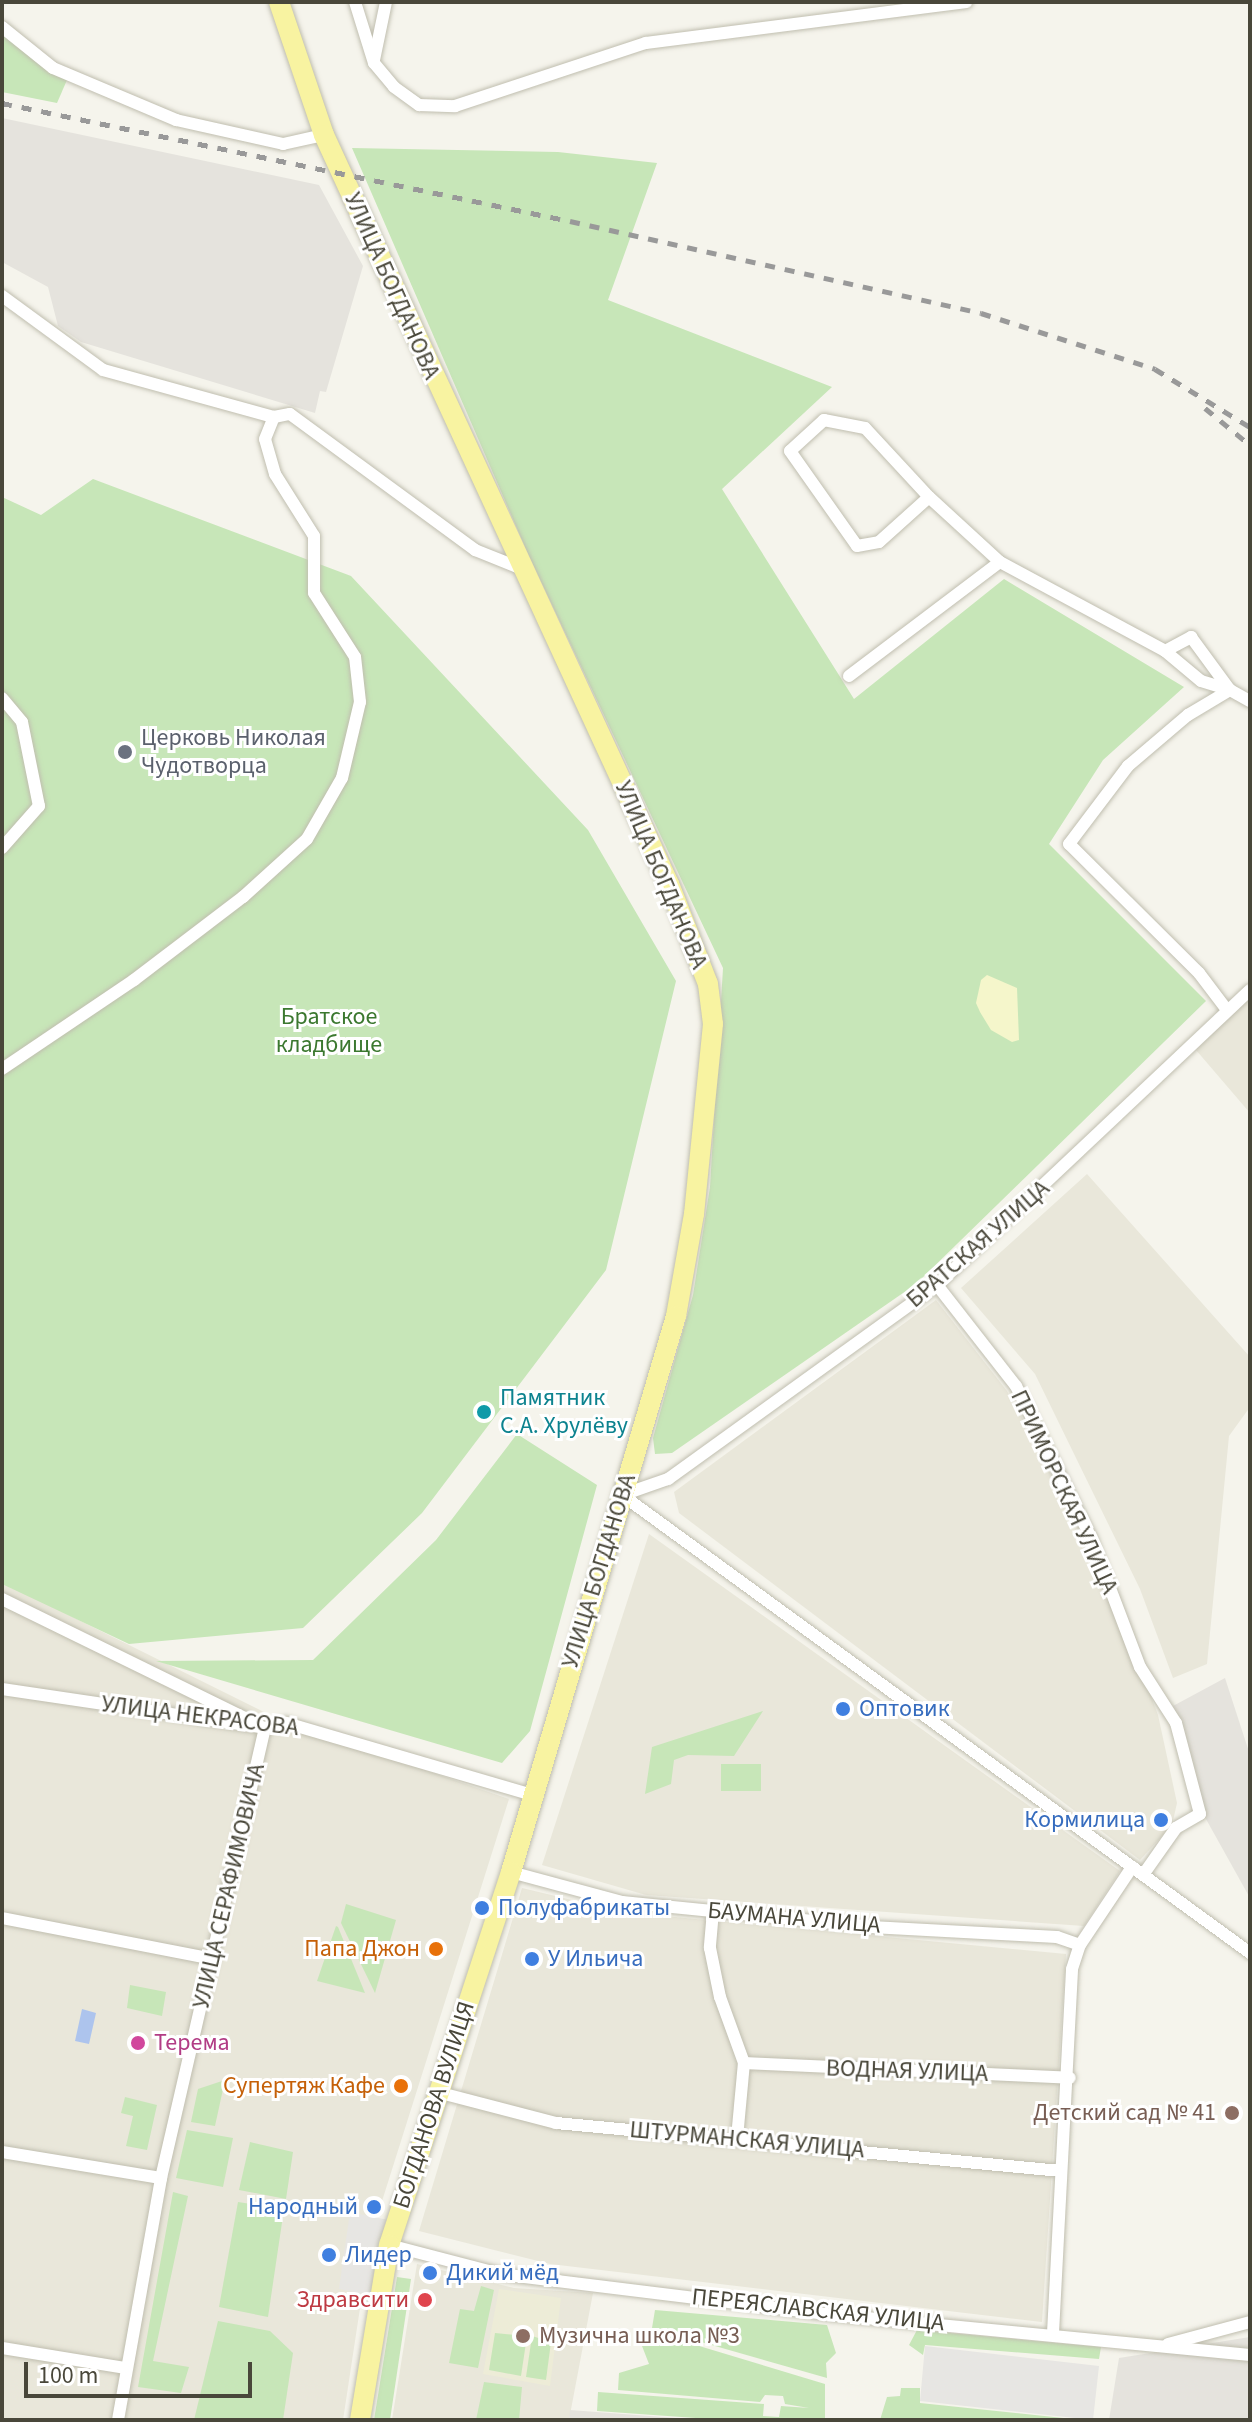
<!DOCTYPE html>
<meta charset="utf-8">
<style>
body{margin:0}
#map{position:relative;width:1252px;height:2422px;overflow:hidden;background:#f5f4ec;font-family:"Source Sans 3",sans-serif}
div>[style]{position:absolute}
[style*='--x']{left:calc(var(--x)*1px);top:calc(var(--y)*1px);width:calc(var(--w)*1px);rotate:calc(var(--a)*1deg)}
.residential>*{inset:0;background:#e9e7da}
.industrial>*{inset:0;background:#e5e3dd}
.education>*{inset:0;background:#edecd7}
.green>*{inset:0;background:#c7e6b8}
.sand>*{inset:0;background:#f5f6cb}
.parking>*{inset:0;background:#e7e6e3}
.water>*{inset:0;background:#adc4ed}
.roads{filter:drop-shadow(0 0 2px #c0beaf) drop-shadow(0 0 2px #c0beaf)}
.minor>*{height:12px;margin:-6px;padding:0 6px;transform-origin:6px;border-radius:6px;background:#fff}
.primary>*{height:20px;margin:-10px;padding:0 10px;transform-origin:10px;border-radius:10px;background:#f8f3a1}
.rail>*{height:5px;margin-top:-2.5px;transform-origin:0;background:repeating-linear-gradient(90deg,#999 0 10px,transparent 0 20px)}
.dots>*{width:22px;height:22px;translate:-50% -50%;box-sizing:border-box;border:4px solid #fff;border-radius:50%}
span{translate:-50% -50%;white-space:nowrap;text-align:center;line-height:1.15;-webkit-text-stroke:6px #fff;paint-order:stroke}
.street-label{font-size:24px;color:#49473a}
.worship-label{font-size:24px;color:#5b616d}
.left{translate:0 -50%;text-align:left}
.park-label{font-size:24px;color:#3b782f}
.culture-label{font-size:24px;color:#0d838f}
.shop-label{font-size:24px;color:#366cbe}
.right{translate:-100% -50%;text-align:right}
.food-label{font-size:24px;color:#c56008}
.hotel-label{font-size:24px;color:#b23c85}
.education-label{font-size:24px;color:#785e54}
.health-label{font-size:24px;color:#be3a42}
.frame{position:absolute;inset:0;border:4px solid #49473a;pointer-events:none}
.scale{position:absolute;left:24px;top:2362px;width:228px;height:36px;box-sizing:border-box;border:4px solid #49473a;border-top:0;padding-left:10px;font-size:24px;line-height:28px;white-space:nowrap;color:#49473a;-webkit-text-stroke:6px #fff;paint-order:stroke}
</style>
<div id="map">
<div class="residential">
<div style="clip-path:polygon(1250px 996px,1250px 1113px,1196px 1050px)"></div>
<div style="clip-path:polygon(1087px 1174px,1250px 1357px,1250px 1407px,1229px 1436px,1207px 1664px,1173px 1678px,1140px 1589px,1035px 1374px,961px 1288px)"></div>
<div style="clip-path:polygon(936px 1300px,1007px 1391px,1091px 1538px,1158px 1715px,1177px 1803px,1172px 1825px,1140px 1860px,679px 1513px,674px 1492px)"></div>
<div style="clip-path:polygon(649px 1534px,1120px 1871px,1084px 1926px,646px 1895px,542px 1865px)"></div>
<div style="clip-path:polygon(2px 1582px,280px 1720px,509px 1799px,371px 2236px,343px 2420px,2px 2420px)"></div>
<div style="clip-path:polygon(522px 1888px,622px 1912px,1066px 1954px,1042px 2322px,550px 2264px,419px 2231px)"></div>
<div style="clip-path:polygon(417px 2264px,514px 2288px,593px 2293px,569px 2420px,392px 2420px)"></div>
</div>
<div class="industrial">
<div style="clip-path:polygon(2px 118px,319px 185px,363px 266px,326px 392px,320px 391px,315px 413px,81px 342px,58px 326px,48px 287px,2px 262px)"></div>
<div style="clip-path:polygon(1225px 1678px,1250px 1755px,1250px 1898px,1192px 1794px,1173px 1706px)"></div>
<div style="clip-path:polygon(1250px 2337px,1250px 2420px,1109px 2420px,1119px 2358px)"></div>
<div style="clip-path:polygon(570px 2410px,702px 2420px,569px 2420px)"></div>
</div>
<div class="education">
<div style="clip-path:polygon(499px 2289px,561px 2298px,550px 2386px,483px 2374px)"></div>
</div>
<div class="green">
<div style="clip-path:polygon(2px 34px,67px 80px,57px 103px,2px 92px)"></div>
<div style="clip-path:polygon(352px 148px,558px 152px,657px 163px,608px 300px,832px 387px,722px 489px,854px 699px,1004px 579px,1184px 687px,1103px 760px,1049px 844px,1206px 1001px,916px 1284px,672px 1453px,655px 1454px,653px 1438px,693px 1295px,710px 1187px,723px 968px,529px 556px)"></div>
<div style="clip-path:polygon(93px 479px,351px 576px,588px 830px,676px 981px,606px 1270px,422px 1513px,303px 1628px,129px 1644px,2px 1584px,2px 497px,41px 515px)"></div>
<div style="clip-path:polygon(517px 1434px,597px 1485px,530px 1731px,502px 1763px,156px 1661px,313px 1660px,436px 1540px)"></div>
<div style="clip-path:polygon(763px 1711px,734px 1756px,688px 1755px,674px 1760px,671px 1784px,645px 1794px,652px 1747px)"></div>
<div style="clip-path:polygon(721px 1764px,761px 1764px,761px 1791px,721px 1791px)"></div>
<div style="clip-path:polygon(346px 1904px,396px 1920px,375px 1993px,341px 1923px)"></div>
<div style="clip-path:polygon(336px 1926px,338px 1927px,365px 1993px,317px 1981px)"></div>
<div style="clip-path:polygon(130px 1985px,166px 1992px,162px 2016px,127px 2008px)"></div>
<div style="clip-path:polygon(225px 2080px,215px 2126px,191px 2122px,198px 2089px)"></div>
<div style="clip-path:polygon(125px 2097px,157px 2105px,147px 2150px,126px 2146px,133px 2116px,121px 2113px)"></div>
<div style="clip-path:polygon(187px 2130px,233px 2138px,223px 2187px,176px 2178px)"></div>
<div style="clip-path:polygon(250px 2142px,293px 2152px,286px 2199px,239px 2190px)"></div>
<div style="clip-path:polygon(173px 2192px,188px 2196px,153px 2361px,189px 2367px,181px 2393px,138px 2387px)"></div>
<div style="clip-path:polygon(238px 2202px,284px 2209px,268px 2317px,219px 2307px)"></div>
<div style="clip-path:polygon(397px 2277px,411px 2279px,390px 2420px,374px 2420px)"></div>
<div style="clip-path:polygon(481px 2286px,494px 2290px,478px 2368px,449px 2363px,460px 2309px,474px 2311px)"></div>
<div style="clip-path:polygon(655px 2310px,827px 2325px,836px 2353px,826px 2363px,827px 2378px,652px 2328px)"></div>
<div style="clip-path:polygon(218px 2321px,270px 2331px,293px 2353px,283px 2420px,194px 2420px)"></div>
<div style="clip-path:polygon(917px 2330px,1101px 2347px,1099px 2359px,925px 2345px,923px 2355px,909px 2345px)"></div>
<div style="clip-path:polygon(495px 2333px,527px 2336px,521px 2376px,489px 2370px)"></div>
<div style="clip-path:polygon(656px 2333px,825px 2384px,825px 2420px,724px 2420px,597px 2411px,598px 2392px,764px 2404px,763px 2416px,779px 2417px,781px 2406px,809px 2408px,785px 2404px,783px 2396px,765px 2395px,760px 2402px,618px 2390px,619px 2373px,649px 2364px,642px 2346px)"></div>
<div style="clip-path:polygon(532px 2336px,551px 2342px,546px 2380px,526px 2377px)"></div>
<div style="clip-path:polygon(484px 2382px,522px 2387px,519px 2420px,476px 2420px)"></div>
<div style="clip-path:polygon(901px 2388px,920px 2388px,920px 2403px,1082px 2420px,880px 2420px,887px 2397px,900px 2396px)"></div>
</div>
<div class="sand">
<div style="clip-path:polygon(987px 975px,1017px 988px,1019px 1040px,1012px 1042px,991px 1030px,980px 1012px,976px 1003px,981px 980px)"></div>
</div>
<div class="parking">
<div style="clip-path:polygon(350px 2212px,393px 2221px,377px 2297px,339px 2289px)"></div>
<div style="clip-path:polygon(925px 2346px,1099px 2366px,1093px 2420px,920px 2401px)"></div>
</div>
<div class="water">
<div style="clip-path:polygon(82px 2009px,96px 2013px,89px 2044px,75px 2041px)"></div>
</div>
<div class="roads">
<div class="minor">
<div style="--x:355;--y:2;--w:64;--a:72.7"></div>
<div style="--x:374;--y:63;--w:31;--a:50"></div>
<div style="--x:394;--y:87;--w:31;--a:36"></div>
<div style="--x:419;--y:105;--w:36;--a:2"></div>
<div style="--x:455;--y:106;--w:201;--a:-18.3"></div>
<div style="--x:646;--y:43;--w:323;--a:-7.3"></div>
<div style="--x:2;--y:27;--w:65;--a:38.8"></div>
<div style="--x:53;--y:68;--w:134;--a:22.9"></div>
<div style="--x:176;--y:120;--w:110;--a:12.6"></div>
<div style="--x:283;--y:144;--w:42;--a:-12.4"></div>
<div style="--x:374;--y:60;--w:59;--a:-78.3"></div>
<div style="--x:2;--y:296;--w:125;--a:36.2"></div>
<div style="--x:103;--y:370;--w:177;--a:15.4"></div>
<div style="--x:929;--y:497;--w:94;--a:-132.8"></div>
<div style="--x:865;--y:428;--w:42;--a:-169"></div>
<div style="--x:824;--y:420;--w:46;--a:137.6"></div>
<div style="--x:790;--y:451;--w:116;--a:54.8"></div>
<div style="--x:857;--y:546;--w:22;--a:-10"></div>
<div style="--x:879;--y:542;--w:67;--a:-42"></div>
<div style="--x:929;--y:497;--w:96;--a:42.5"></div>
<div style="--x:1000;--y:562;--w:187;--a:28.3"></div>
<div style="--x:1165;--y:651;--w:47;--a:39.8"></div>
<div style="--x:1201;--y:681;--w:30;--a:17"></div>
<div style="--x:1165;--y:651;--w:30;--a:-28"></div>
<div style="--x:1191;--y:637;--w:66;--a:53.7"></div>
<div style="--x:849;--y:676;--w:189;--a:-37.1"></div>
<div style="--x:2;--y:698;--w:31;--a:50"></div>
<div style="--x:22;--y:722;--w:86;--a:78.6"></div>
<div style="--x:39;--y:806;--w:56;--a:131.4"></div>
<div style="--x:1227;--y:1010;--w:46;--a:-127.1"></div>
<div style="--x:1199;--y:973;--w:183;--a:-135.2"></div>
<div style="--x:1069;--y:844;--w:98;--a:-52.9"></div>
<div style="--x:1128;--y:766;--w:79;--a:-40.4"></div>
<div style="--x:1188;--y:715;--w:49;--a:-30.8"></div>
<div style="--x:1230;--y:690;--w:23;--a:29"></div>
<div style="--x:2;--y:1069;--w:159;--a:-34"></div>
<div style="--x:134;--y:980;--w:137;--a:-37.3"></div>
<div style="--x:243;--y:897;--w:86;--a:-42.2"></div>
<div style="--x:307;--y:839;--w:70;--a:-60.2"></div>
<div style="--x:342;--y:778;--w:78;--a:-76.7"></div>
<div style="--x:360;--y:702;--w:45;--a:-96.3"></div>
<div style="--x:355;--y:657;--w:76;--a:-122.6"></div>
<div style="--x:314;--y:593;--w:57;--a:-90"></div>
<div style="--x:314;--y:536;--w:73;--a:-122.2"></div>
<div style="--x:275;--y:474;--w:36;--a:-106"></div>
<div style="--x:265;--y:439;--w:24;--a:-68"></div>
<div style="--x:274;--y:417;--w:16;--a:-11"></div>
<div style="--x:290;--y:414;--w:230;--a:36.3"></div>
<div style="--x:475;--y:550;--w:48;--a:21.8"></div>
<div style="--x:937;--y:1285;--w:128;--a:52"></div>
<div style="--x:1016;--y:1386;--w:169;--a:63.7"></div>
<div style="--x:1091;--y:1538;--w:138;--a:69.2"></div>
<div style="--x:1140;--y:1667;--w:67;--a:57.3"></div>
<div style="--x:1176;--y:1723;--w:94;--a:75.2"></div>
<div style="--x:1200;--y:1814;--w:28;--a:150"></div>
<div style="--x:1176;--y:1828;--w:57;--a:125.1"></div>
<div style="--x:622;--y:1495;--w:49;--a:-19.2"></div>
<div style="--x:668;--y:1479;--w:332;--a:-35.8"></div>
<div style="--x:937;--y:1285;--w:430;--a:-43.3"></div>
<div style="--x:622;--y:1495;--w:777;--a:36.1"></div>
<div style="--x:2;--y:1599;--w:286;--a:26.1"></div>
<div style="--x:2;--y:1689;--w:266;--a:8.4"></div>
<div style="--x:265;--y:1728;--w:22;--a:-13"></div>
<div style="--x:286;--y:1723;--w:257;--a:16.3"></div>
<div style="--x:511;--y:1872;--w:115;--a:15.1"></div>
<div style="--x:622;--y:1902;--w:250;--a:5.7"></div>
<div style="--x:871;--y:1927;--w:186;--a:3.1"></div>
<div style="--x:1057;--y:1937;--w:24;--a:19"></div>
<div style="--x:713;--y:1911;--w:37;--a:95"></div>
<div style="--x:710;--y:1948;--w:50;--a:78.5"></div>
<div style="--x:720;--y:1997;--w:70;--a:70"></div>
<div style="--x:2;--y:1918;--w:215;--a:11"></div>
<div style="--x:437;--y:2092;--w:123;--a:14.6"></div>
<div style="--x:556;--y:2123;--w:507;--a:5.43"></div>
<div style="--x:737;--y:2138;--w:75;--a:-84.7"></div>
<div style="--x:744;--y:2063;--w:326;--a:2.6"></div>
<div style="--x:2;--y:2152;--w:161;--a:9.3"></div>
<div style="--x:389;--y:2245;--w:115;--a:14.6"></div>
<div style="--x:500;--y:2274;--w:327;--a:7"></div>
<div style="--x:825;--y:2314;--w:427;--a:5.5"></div>
<div style="--x:1053;--y:2333;--w:364;--a:-87"></div>
<div style="--x:1072;--y:1969;--w:25;--a:-72"></div>
<div style="--x:1080;--y:1945;--w:94;--a:-56.3"></div>
<div style="--x:1168;--y:2344;--w:85;--a:-15"></div>
<div style="--x:2;--y:2348;--w:126;--a:9.2"></div>
<div style="--x:118;--y:2420;--w:246;--a:-79.9"></div>
<div style="--x:161;--y:2178;--w:462;--a:-77"></div>
</div>
<div class="primary">
<div style="--x:279;--y:2;--w:140;--a:71.3"></div>
<div style="--x:324;--y:135;--w:825;--a:65.27"></div>
<div style="--x:669;--y:884;--w:107;--a:68.7"></div>
<div style="--x:708;--y:984;--w:40;--a:82.9"></div>
<div style="--x:713;--y:1024;--w:191;--a:95.7"></div>
<div style="--x:694;--y:1214;--w:104;--a:100"></div>
<div style="--x:676;--y:1316;--w:580;--a:106.53"></div>
<div style="--x:511;--y:1872;--w:392;--a:108.1"></div>
<div style="--x:389;--y:2245;--w:177;--a:99.4"></div>
</div>
</div>
<div class="rail">
<div style="--x:2;--y:103;--w:580;--a:11.74"></div>
<div style="--x:570;--y:221;--w:421;--a:12.6"></div>
<div style="--x:981;--y:313;--w:183;--a:17.8"></div>
<div style="--x:1155;--y:369;--w:111;--a:31.4"></div>
<div style="--x:1205;--y:408;--w:58;--a:39.4"></div>
</div>
<div class="dots">
<div style="left:125px;top:752px;background:#6b7280"></div>
<div style="left:484px;top:1412px;background:#0f9aa8"></div>
<div style="left:843px;top:1709px;background:#3f7fe0"></div>
<div style="left:1161px;top:1820px;background:#3f7fe0"></div>
<div style="left:482px;top:1908px;background:#3f7fe0"></div>
<div style="left:436px;top:1949px;background:#e8710a"></div>
<div style="left:532px;top:1959px;background:#3f7fe0"></div>
<div style="left:138px;top:2043px;background:#d1479c"></div>
<div style="left:401px;top:2086px;background:#e8710a"></div>
<div style="left:1232px;top:2113px;background:#8d6e63"></div>
<div style="left:374px;top:2207px;background:#3f7fe0"></div>
<div style="left:329px;top:2255px;background:#3f7fe0"></div>
<div style="left:430px;top:2273px;background:#3f7fe0"></div>
<div style="left:425px;top:2300px;background:#e0444e"></div>
<div style="left:523px;top:2336px;background:#8d6e63"></div>
</div>
<div class="street-label">
<span style="left:392px;top:286px;rotate:66deg">УЛИЦА БОГДАНОВА</span>
<span style="left:661px;top:875px;rotate:67deg">УЛИЦА БОГДАНОВА</span>
<span style="left:978px;top:1244px;rotate:-41deg">БРАТСКАЯ УЛИЦА</span>
<span style="left:1064px;top:1492px;rotate:65deg">ПРИМОРСКАЯ УЛИЦА</span>
<span style="left:599px;top:1571px;rotate:-73deg">УЛИЦА БОГДАНОВА</span>
<span style="left:200px;top:1716px;rotate:7deg">УЛИЦА НЕКРАСОВА</span>
<span style="left:229px;top:1886px;rotate:-77deg">УЛИЦА СЕРАФИМОВИЧА</span>
<span style="left:794px;top:1918px;rotate:5deg">БАУМАНА УЛИЦА</span>
<span style="left:907px;top:2071px;rotate:2deg">ВОДНАЯ УЛИЦА</span>
<span style="left:434px;top:2105px;rotate:-72deg">БОГДАНОВА ВУЛИЦЯ</span>
<span style="left:747px;top:2140px;rotate:5deg">ШТУРМАНСКАЯ УЛИЦА</span>
<span style="left:818px;top:2310px;rotate:6deg">ПЕРЕЯСЛАВСКАЯ УЛИЦА</span>
</div>
<div class="worship-label">
<span class="left" style="left:141px;top:752px">Церковь Николая<br>Чудотворца</span>
</div>
<div class="park-label">
<span style="left:329px;top:1031px">Братское<br>кладбище</span>
</div>
<div class="culture-label">
<span class="left" style="left:500px;top:1412px">Памятник<br>С.А. Хрулёву</span>
</div>
<div class="shop-label">
<span class="left" style="left:859px;top:1709px">Оптовик</span>
<span class="right" style="left:1145px;top:1820px">Кормилица</span>
<span class="left" style="left:498px;top:1908px">Полуфабрикаты</span>
<span class="left" style="left:548px;top:1959px">У Ильича</span>
<span class="right" style="left:358px;top:2207px">Народный</span>
<span class="left" style="left:345px;top:2255px">Лидер</span>
<span class="left" style="left:446px;top:2273px">Дикий мёд</span>
</div>
<div class="food-label">
<span class="right" style="left:420px;top:1949px">Папа Джон</span>
<span class="right" style="left:385px;top:2086px">Супертяж Кафе</span>
</div>
<div class="hotel-label">
<span class="left" style="left:154px;top:2043px">Терема</span>
</div>
<div class="education-label">
<span class="right" style="left:1216px;top:2113px">Детский сад № 41</span>
<span class="left" style="left:539px;top:2336px">Музична школа №3</span>
</div>
<div class="health-label">
<span class="right" style="left:409px;top:2300px">Здравсити</span>
</div>
<div class="frame"></div>
<div class="scale">100 m</div>
</div>
